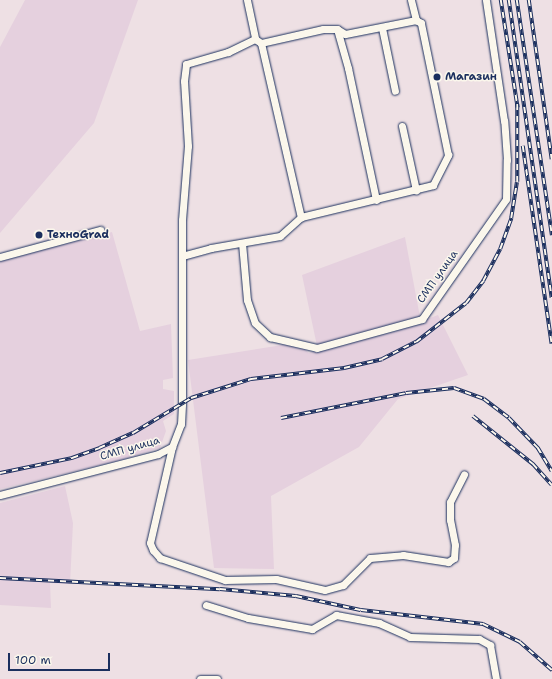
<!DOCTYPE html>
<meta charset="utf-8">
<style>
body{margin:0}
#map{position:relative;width:552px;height:679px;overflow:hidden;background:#eee0e4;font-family:"Shantell Sans",sans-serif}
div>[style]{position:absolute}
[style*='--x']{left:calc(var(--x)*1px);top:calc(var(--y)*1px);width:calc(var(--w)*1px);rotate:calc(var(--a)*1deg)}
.built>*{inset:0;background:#e5d0de}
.roads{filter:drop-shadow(0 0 1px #1b2f5e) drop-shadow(0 0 1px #1b2f5e)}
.minor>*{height:7px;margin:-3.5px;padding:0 3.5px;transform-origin:3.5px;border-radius:3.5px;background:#fbf7ec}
.rail>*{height:3.5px;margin-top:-1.75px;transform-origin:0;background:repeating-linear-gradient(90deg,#fbf7ec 0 6px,#1b2f5e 0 12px);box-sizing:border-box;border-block:1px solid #1b2f5e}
.dots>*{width:11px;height:11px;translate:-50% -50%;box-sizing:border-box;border:2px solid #fbf7ec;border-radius:50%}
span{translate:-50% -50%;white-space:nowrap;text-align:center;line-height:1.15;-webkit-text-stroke:3px #fbf7ec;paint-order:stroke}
.poi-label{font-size:11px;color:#1b2f5e;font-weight:700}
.left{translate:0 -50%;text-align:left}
.street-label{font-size:11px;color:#1b2f5e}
.scale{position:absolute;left:8px;top:653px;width:102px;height:18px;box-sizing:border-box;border:2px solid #1b2f5e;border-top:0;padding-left:5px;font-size:12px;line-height:14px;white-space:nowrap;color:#1b2f5e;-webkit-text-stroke:3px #fbf7ec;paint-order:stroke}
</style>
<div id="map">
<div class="built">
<div style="clip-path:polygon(25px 0,138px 0,94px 123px,0 233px,0 47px)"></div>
<div style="clip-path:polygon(112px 232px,140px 331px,171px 324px,173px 378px,163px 380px,163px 389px,174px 391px,174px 414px,163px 421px,166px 431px,160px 448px,121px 460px,0 489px,0 261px)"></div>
<div style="clip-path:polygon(405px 237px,420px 317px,317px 346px,302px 275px)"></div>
<div style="clip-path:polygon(438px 315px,468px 375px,398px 399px,359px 447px,271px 496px,274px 569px,214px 568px,188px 360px,289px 344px,299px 345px,309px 353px,396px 331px)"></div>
<div style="clip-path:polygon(65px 486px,73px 523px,70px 584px,50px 583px,51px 608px,0 605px,0 503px)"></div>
</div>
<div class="roads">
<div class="minor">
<div style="--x:247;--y:0;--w:40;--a:78"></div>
<div style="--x:255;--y:39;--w:7;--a:34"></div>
<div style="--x:261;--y:43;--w:179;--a:77.1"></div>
<div style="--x:411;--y:0;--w:21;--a:76"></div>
<div style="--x:382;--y:28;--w:64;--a:78.3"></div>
<div style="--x:337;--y:29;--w:41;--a:74.2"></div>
<div style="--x:348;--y:68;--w:135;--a:78"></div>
<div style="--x:402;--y:126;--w:66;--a:77.7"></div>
<div style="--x:242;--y:243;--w:57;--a:85"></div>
<div style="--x:247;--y:300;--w:24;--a:71"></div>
<div style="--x:255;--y:323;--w:21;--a:43"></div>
<div style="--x:270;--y:337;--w:48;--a:13.2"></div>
<div style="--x:317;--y:348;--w:109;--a:-15.4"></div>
<div style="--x:422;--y:319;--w:146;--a:-55"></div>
<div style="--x:506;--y:199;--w:39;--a:-89"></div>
<div style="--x:507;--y:160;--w:39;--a:-94"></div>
<div style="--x:504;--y:121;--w:122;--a:-98.5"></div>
<div style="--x:182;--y:256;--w:30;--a:-15"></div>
<div style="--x:211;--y:248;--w:70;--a:-9.9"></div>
<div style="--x:280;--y:236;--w:28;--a:-42"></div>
<div style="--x:301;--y:217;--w:136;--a:-13.6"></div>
<div style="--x:433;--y:185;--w:34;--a:-63"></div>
<div style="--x:448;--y:155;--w:135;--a:-101.6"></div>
<div style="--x:421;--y:23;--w:6;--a:-149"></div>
<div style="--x:416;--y:20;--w:72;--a:168.8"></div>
<div style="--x:345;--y:34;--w:9;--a:-148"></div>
<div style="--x:337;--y:29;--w:14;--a:180"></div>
<div style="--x:323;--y:29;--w:64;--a:167.3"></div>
<div style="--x:0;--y:257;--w:104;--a:-15.1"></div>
<div style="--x:172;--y:447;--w:98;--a:102.9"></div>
<div style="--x:150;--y:543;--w:8;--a:67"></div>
<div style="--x:153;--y:550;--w:11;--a:49"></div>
<div style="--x:160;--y:558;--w:69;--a:18.7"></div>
<div style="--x:225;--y:580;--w:51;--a:-1.1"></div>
<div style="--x:276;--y:579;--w:50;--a:12.7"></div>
<div style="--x:325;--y:590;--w:19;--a:-16"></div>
<div style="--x:343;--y:585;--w:38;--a:-45"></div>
<div style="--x:370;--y:558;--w:33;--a:-5"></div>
<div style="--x:403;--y:555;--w:46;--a:8.8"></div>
<div style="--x:448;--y:562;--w:7;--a:-34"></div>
<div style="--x:454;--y:558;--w:13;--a:-86"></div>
<div style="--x:455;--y:545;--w:25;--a:-101"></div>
<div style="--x:450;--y:520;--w:18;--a:-90"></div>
<div style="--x:450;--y:502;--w:31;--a:-63"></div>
<div style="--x:0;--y:495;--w:163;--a:-14.5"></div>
<div style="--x:158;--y:454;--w:16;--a:-27"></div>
<div style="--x:172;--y:447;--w:25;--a:-69"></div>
<div style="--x:181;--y:424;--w:20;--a:-87"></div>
<div style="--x:182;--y:404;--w:184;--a:-90"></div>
<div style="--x:182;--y:220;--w:74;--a:-85.4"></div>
<div style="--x:188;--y:146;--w:65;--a:-93.5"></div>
<div style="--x:184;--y:81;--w:17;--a:-83"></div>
<div style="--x:186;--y:64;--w:44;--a:-15.9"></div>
<div style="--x:228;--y:52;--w:30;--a:-26"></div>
<div style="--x:206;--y:605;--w:44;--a:17.2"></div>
<div style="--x:248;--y:618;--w:65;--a:9.8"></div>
<div style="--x:312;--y:629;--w:28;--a:-30"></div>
<div style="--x:336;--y:615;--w:44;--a:10.5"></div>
<div style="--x:379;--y:623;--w:34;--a:24"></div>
<div style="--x:410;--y:637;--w:69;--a:1.7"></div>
<div style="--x:479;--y:639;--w:13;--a:29"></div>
<div style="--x:490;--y:645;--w:35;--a:80"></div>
<div style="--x:200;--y:679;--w:17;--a:0"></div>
</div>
</div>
<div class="rail">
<div style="--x:501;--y:0;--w:109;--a:81.1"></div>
<div style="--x:509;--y:0;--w:301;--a:81.8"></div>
<div style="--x:517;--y:0;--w:238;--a:81.5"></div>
<div style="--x:529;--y:0;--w:161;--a:81.8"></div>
<div style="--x:523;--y:146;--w:200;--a:81.7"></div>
<div style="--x:473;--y:416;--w:77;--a:38.7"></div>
<div style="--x:533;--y:464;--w:28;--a:48"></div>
<div style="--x:281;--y:418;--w:127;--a:-11.3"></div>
<div style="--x:406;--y:393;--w:48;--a:-5.9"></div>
<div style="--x:454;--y:388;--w:32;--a:20"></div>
<div style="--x:484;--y:399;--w:31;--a:37"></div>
<div style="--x:509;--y:418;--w:42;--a:46"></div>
<div style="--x:538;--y:448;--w:27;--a:59"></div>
<div style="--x:0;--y:473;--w:74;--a:-11.8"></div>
<div style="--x:72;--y:458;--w:29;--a:-20"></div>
<div style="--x:99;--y:448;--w:37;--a:-24"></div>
<div style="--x:133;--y:433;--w:68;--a:-31.1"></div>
<div style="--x:191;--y:398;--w:63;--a:-17.6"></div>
<div style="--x:251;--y:379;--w:94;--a:-6.7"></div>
<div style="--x:344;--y:368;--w:39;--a:-13"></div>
<div style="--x:382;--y:359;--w:38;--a:-27"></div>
<div style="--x:416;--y:342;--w:63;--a:-38"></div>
<div style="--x:466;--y:303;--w:28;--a:-52"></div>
<div style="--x:483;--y:281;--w:36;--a:-62"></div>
<div style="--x:500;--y:249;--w:33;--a:-70"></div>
<div style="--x:511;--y:218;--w:36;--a:-81"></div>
<div style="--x:517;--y:182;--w:78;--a:-90"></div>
<div style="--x:0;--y:578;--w:220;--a:2.9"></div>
<div style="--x:220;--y:589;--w:76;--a:5.3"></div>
<div style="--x:296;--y:596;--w:66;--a:12.2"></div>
<div style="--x:361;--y:610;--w:123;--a:6.5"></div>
<div style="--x:483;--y:624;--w:41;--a:25.9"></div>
<div style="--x:520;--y:642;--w:43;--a:41.2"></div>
</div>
<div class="dots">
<div style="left:437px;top:77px;background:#1b2f5e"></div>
<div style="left:39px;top:235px;background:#1b2f5e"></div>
</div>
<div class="poi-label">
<span class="left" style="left:445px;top:77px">Магазин</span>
<span class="left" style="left:47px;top:235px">ТехноGrad</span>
</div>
<div class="street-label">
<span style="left:438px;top:277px;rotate:-55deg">СМП улица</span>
<span style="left:130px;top:449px;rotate:-16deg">СМП улица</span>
</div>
<div class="scale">100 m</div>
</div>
